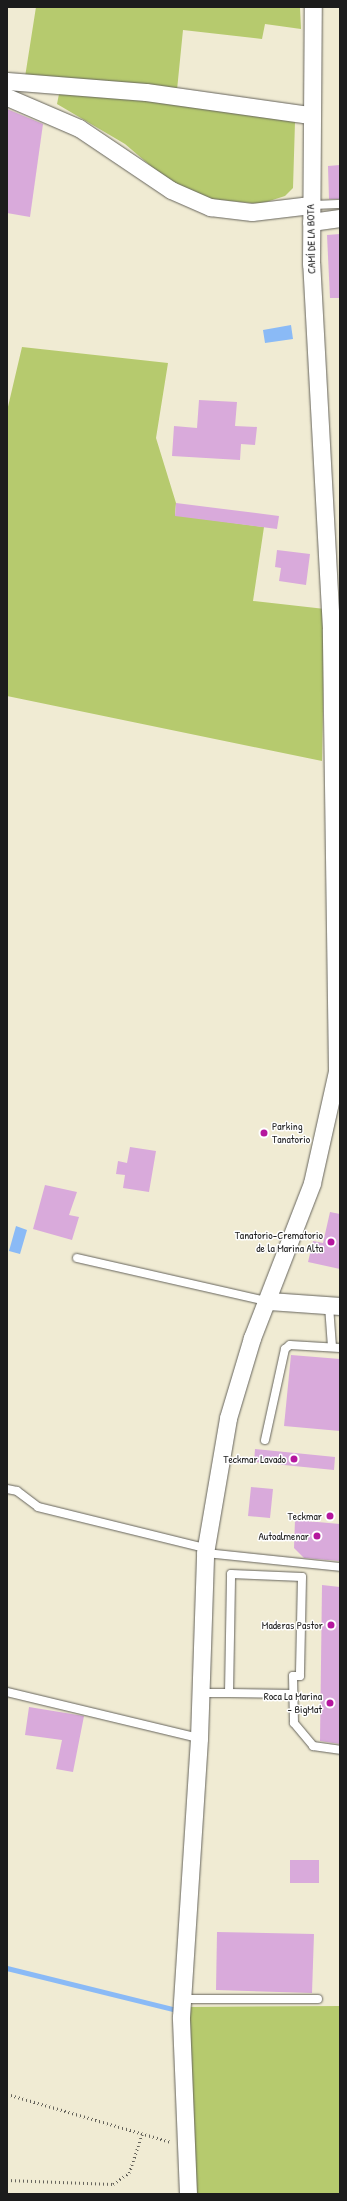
<!DOCTYPE html>
<meta charset="utf-8">
<style>
body{margin:0}
#map{position:relative;width:347px;height:2201px;overflow:hidden;background:#f0ebd3;font-family:"Patrick Hand",sans-serif}
div>[style]{position:absolute}
[style*='--x']{left:calc(var(--x)*1px);top:calc(var(--y)*1px);width:calc(var(--w)*1px);rotate:calc(var(--a)*1deg)}
.green>*{inset:0;background:#b6ca6e}
.water>*{inset:0;background:#8abaf6}
.stream>*{height:4.5px;margin:-2.25px;padding:0 2.25px;transform-origin:2.25px;border-radius:2.25px;background:#8abaf6}
.building>*{inset:0;background:#d9aadb}
.path>*{height:2.5px;margin-top:-1.25px;transform-origin:0;background:repeating-linear-gradient(90deg,#66645c 0 1px,transparent 0 4px)}
.roads{filter:drop-shadow(0 0 1px #66645c) drop-shadow(0 0 1px #66645c)}
.lane>*{height:8px;margin:-4px;padding:0 4px;transform-origin:4px;border-radius:4px;background:#fff}
.street>*{height:17px;margin:-8.5px;padding:0 8.5px;transform-origin:8.5px;border-radius:8.5px;background:#fff}
.dots>*{width:11px;height:11px;translate:-50% -50%;box-sizing:border-box;border:2px solid #fff;border-radius:50%}
span{translate:-50% -50%;white-space:nowrap;text-align:center;line-height:1.15;-webkit-text-stroke:3px #fff;paint-order:stroke}
.street-label{font-size:11px;color:#1c1c1c}
.poi-label{font-size:11px;color:#1c1c1c}
.left{translate:0 -50%;text-align:left}
.right{translate:-100% -50%;text-align:right}
.frame{position:absolute;inset:0;border:8px solid #1c1c1c;pointer-events:none}
</style>
<div id="map">
<div class="green">
<div style="clip-path:polygon(36px 7px,300px 7px,301px 29px,265px 24px,262px 39px,183px 30px,177px 90px,25px 77px)"></div>
<div style="clip-path:polygon(60px 89px,140px 97px,295px 122px,293px 188px,285px 196px,260px 204px,210px 199px,166px 179px,125px 144px,57px 104px)"></div>
<div style="clip-path:polygon(22px 347px,168px 363px,156px 438px,176px 503px,175px 515px,264px 527px,253px 601px,325px 609px,322px 761px,7px 696px,7px 411px)"></div>
<div style="clip-path:polygon(340px 2006px,340px 2194px,195px 2194px,187px 2007px)"></div>
</div>
<div class="water">
<div style="clip-path:polygon(291px 325px,293px 339px,265px 343px,263px 330px)"></div>
<div style="clip-path:polygon(16px 1226px,27px 1230px,20px 1254px,9px 1251px)"></div>
</div>
<div class="stream">
<div style="--x:7;--y:1968;--w:175;--a:13.9"></div>
</div>
<div class="building">
<div style="clip-path:polygon(7px 109px,43px 124px,30px 217px,7px 213px)"></div>
<div style="clip-path:polygon(340px 165px,340px 199px,329px 199px,328px 166px)"></div>
<div style="clip-path:polygon(340px 234px,340px 298px,330px 298px,327px 235px)"></div>
<div style="clip-path:polygon(199px 400px,237px 402px,235px 426px,257px 427px,255px 445px,241px 444px,240px 460px,172px 456px,174px 426px,197px 428px)"></div>
<div style="clip-path:polygon(176px 503px,279px 516px,277px 529px,175px 516px)"></div>
<div style="clip-path:polygon(277px 550px,310px 554px,306px 585px,279px 581px,281px 568px,275px 567px)"></div>
<div style="clip-path:polygon(130px 1147px,156px 1151px,149px 1192px,123px 1188px,125px 1175px,116px 1174px,118px 1161px,127px 1163px)"></div>
<div style="clip-path:polygon(45px 1185px,77px 1192px,69px 1215px,79px 1217px,72px 1240px,33px 1229px)"></div>
<div style="clip-path:polygon(330px 1212px,340px 1214px,340px 1269px,308px 1262px,313px 1241px,323px 1243px)"></div>
<div style="clip-path:polygon(291px 1355px,340px 1359px,340px 1431px,284px 1426px)"></div>
<div style="clip-path:polygon(255px 1449px,335px 1457px,334px 1470px,254px 1462px)"></div>
<div style="clip-path:polygon(251px 1487px,273px 1489px,270px 1518px,248px 1516px)"></div>
<div style="clip-path:polygon(295px 1520px,340px 1524px,340px 1561px,304px 1558px,294px 1548px)"></div>
<div style="clip-path:polygon(322px 1585px,340px 1587px,340px 1744px,320px 1741px)"></div>
<div style="clip-path:polygon(29px 1707px,84px 1716px,73px 1772px,56px 1769px,62px 1740px,25px 1735px)"></div>
<div style="clip-path:polygon(290px 1860px,319px 1860px,319px 1883px,290px 1883px)"></div>
<div style="clip-path:polygon(217px 1932px,314px 1934px,312px 1993px,216px 1990px)"></div>
</div>
<div class="path">
<div style="--x:7;--y:2094;--w:171;--a:16.3"></div>
<div style="--x:7;--y:2180;--w:106;--a:2.2"></div>
<div style="--x:113;--y:2184;--w:19;--a:-35"></div>
<div style="--x:129;--y:2173;--w:41;--a:-71.6"></div>
</div>
<div class="roads">
<div class="lane">
<div style="--x:311;--y:205;--w:29;--a:-2"></div>
<div style="--x:77;--y:1258;--w:195;--a:12.8"></div>
<div style="--x:329;--y:1306;--w:41;--a:85.8"></div>
<div style="--x:265;--y:1440;--w:93;--a:-77.6"></div>
<div style="--x:285;--y:1349;--w:6;--a:-39"></div>
<div style="--x:290;--y:1345;--w:50;--a:3.4"></div>
<div style="--x:7;--y:1489;--w:10;--a:11"></div>
<div style="--x:17;--y:1491;--w:26;--a:37"></div>
<div style="--x:38;--y:1507;--w:168;--a:13.8"></div>
<div style="--x:201;--y:1547;--w:7;--a:56"></div>
<div style="--x:205;--y:1553;--w:136;--a:5.9"></div>
<div style="--x:7;--y:1692;--w:197;--a:13.5"></div>
<div style="--x:202;--y:1693;--w:27;--a:0"></div>
<div style="--x:229;--y:1693;--w:119;--a:-89"></div>
<div style="--x:231;--y:1574;--w:71;--a:2.4"></div>
<div style="--x:302;--y:1577;--w:99;--a:91.2"></div>
<div style="--x:300;--y:1676;--w:7;--a:180"></div>
<div style="--x:293;--y:1676;--w:47;--a:88.8"></div>
<div style="--x:294;--y:1723;--w:30;--a:50"></div>
<div style="--x:313;--y:1746;--w:27;--a:8"></div>
<div style="--x:229;--y:1693;--w:64;--a:0.9"></div>
<div style="--x:181;--y:1999;--w:137;--a:0"></div>
</div>
<div class="street">
<div style="--x:7;--y:81;--w:139;--a:4.5"></div>
<div style="--x:146;--y:92;--w:166;--a:8"></div>
<div style="--x:7;--y:97;--w:78;--a:23.3"></div>
<div style="--x:79;--y:128;--w:111;--a:34"></div>
<div style="--x:171;--y:190;--w:43;--a:23.6"></div>
<div style="--x:210;--y:207;--w:42;--a:6.8"></div>
<div style="--x:252;--y:212;--w:59;--a:-6.8"></div>
<div style="--x:311;--y:222;--w:29;--a:-8"></div>
<div style="--x:269;--y:1301;--w:71;--a:4"></div>
<div style="--x:188;--y:2194;--w:177;--a:-92.3"></div>
<div style="--x:181;--y:2017;--w:280;--a:-86.3"></div>
<div style="--x:199;--y:1738;--w:185;--a:-88.1"></div>
<div style="--x:205;--y:1553;--w:137;--a:-80.3"></div>
<div style="--x:228;--y:1418;--w:84;--a:-73.3"></div>
<div style="--x:252;--y:1338;--w:166;--a:-68.8"></div>
<div style="--x:312;--y:1183;--w:115;--a:-77.4"></div>
<div style="--x:337;--y:1071;--w:442;--a:-90.8"></div>
<div style="--x:331;--y:629;--w:366;--a:-93.1"></div>
<div style="--x:311;--y:264;--w:257;--a:-89.6"></div>
</div>
</div>
<div class="dots">
<div style="left:264px;top:1133px;background:#b5179e"></div>
<div style="left:331px;top:1242px;background:#b5179e"></div>
<div style="left:294px;top:1459px;background:#b5179e"></div>
<div style="left:330px;top:1516px;background:#b5179e"></div>
<div style="left:317px;top:1536px;background:#b5179e"></div>
<div style="left:331px;top:1625px;background:#b5179e"></div>
<div style="left:330px;top:1703px;background:#b5179e"></div>
</div>
<div class="street-label">
<span style="left:311px;top:239px;rotate:-91deg">CAMÍ DE LA BOTA</span>
</div>
<div class="poi-label">
<span class="left" style="left:272px;top:1133px">Parking<br>Tanatorio</span>
<span class="right" style="left:323px;top:1242px">Tanatorio-Crematorio<br>de la Marina Alta</span>
<span class="right" style="left:286px;top:1459px">Teckmar Lavado</span>
<span class="right" style="left:322px;top:1516px">Teckmar</span>
<span class="right" style="left:309px;top:1536px">Autoalmenar</span>
<span class="right" style="left:323px;top:1625px">Maderas Pastor</span>
<span class="right" style="left:322px;top:1703px">Roca La Marina<br>- BigMat</span>
</div>
<div class="frame"></div>
</div>
